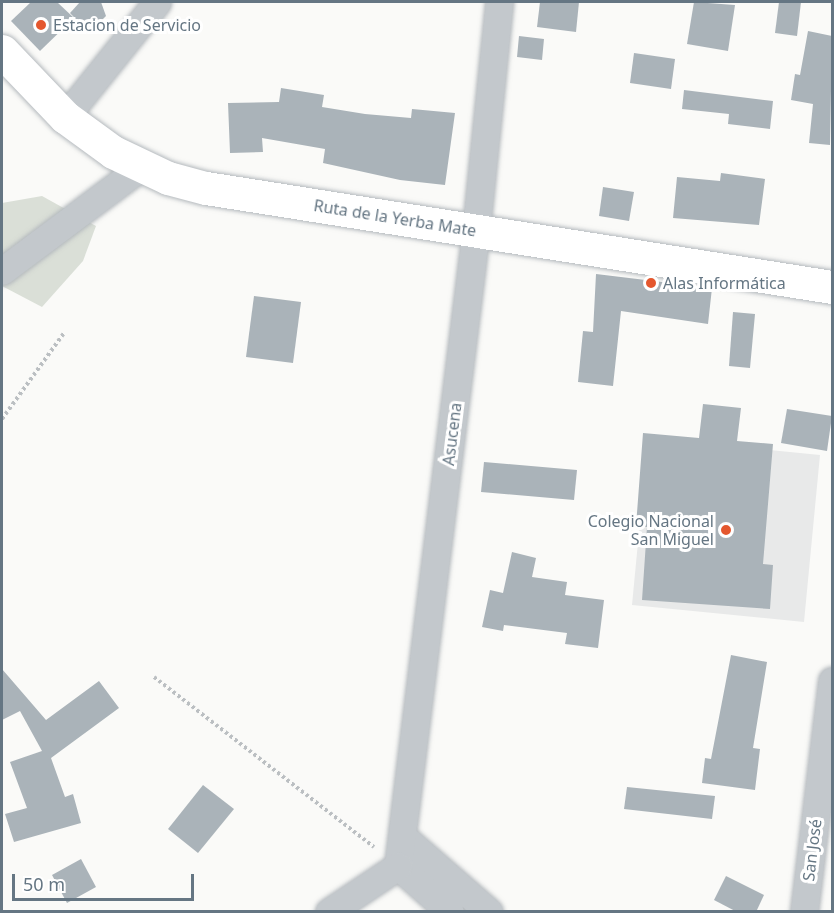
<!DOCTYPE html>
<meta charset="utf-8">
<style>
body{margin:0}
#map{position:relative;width:834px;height:913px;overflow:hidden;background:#fafaf8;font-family:"Noto Sans",sans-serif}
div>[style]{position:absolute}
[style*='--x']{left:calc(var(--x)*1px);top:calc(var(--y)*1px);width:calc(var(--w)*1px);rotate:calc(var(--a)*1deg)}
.built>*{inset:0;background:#e8e9e9}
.green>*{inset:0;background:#dadfd7}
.building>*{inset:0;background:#aab3b9}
.path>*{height:4px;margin-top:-2px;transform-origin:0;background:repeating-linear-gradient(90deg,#bbbfc2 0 3px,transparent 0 6px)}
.roads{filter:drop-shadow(0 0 2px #b5babe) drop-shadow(0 0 2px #b5babe)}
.minor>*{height:27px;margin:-13.5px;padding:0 13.5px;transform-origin:13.5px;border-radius:13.5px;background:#c3c8cc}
.major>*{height:33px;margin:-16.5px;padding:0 16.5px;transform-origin:16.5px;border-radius:16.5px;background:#fff}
.dots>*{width:16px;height:16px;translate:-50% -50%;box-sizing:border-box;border:3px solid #fff;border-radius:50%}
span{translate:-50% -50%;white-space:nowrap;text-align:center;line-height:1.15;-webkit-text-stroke:6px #fff;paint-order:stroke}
.poi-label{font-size:16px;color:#657683}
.left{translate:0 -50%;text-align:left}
.right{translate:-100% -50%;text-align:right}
.street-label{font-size:16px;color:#657683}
.frame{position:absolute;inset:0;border:3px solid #657683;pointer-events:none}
.scale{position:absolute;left:12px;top:874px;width:182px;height:27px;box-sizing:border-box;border:3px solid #657683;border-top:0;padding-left:8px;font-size:18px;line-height:21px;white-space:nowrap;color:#657683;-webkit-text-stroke:4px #fff;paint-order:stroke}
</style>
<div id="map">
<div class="built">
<div style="clip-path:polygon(648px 438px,820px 455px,804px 622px,632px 605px)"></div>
</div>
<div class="green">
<div style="clip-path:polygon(42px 196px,96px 226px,83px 261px,42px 307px,2px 286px,2px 203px)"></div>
</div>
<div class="building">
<div style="clip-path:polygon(31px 2px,57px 2px,74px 18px,40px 51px,11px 21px)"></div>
<div style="clip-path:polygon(80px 2px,101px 2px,106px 16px,89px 33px,70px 13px)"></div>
<div style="clip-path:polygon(540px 2px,579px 2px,576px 32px,537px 27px)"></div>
<div style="clip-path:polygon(694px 2px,735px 5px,728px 51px,687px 44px)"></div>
<div style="clip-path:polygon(779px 2px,801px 2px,797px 36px,775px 33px)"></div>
<div style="clip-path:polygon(808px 31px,832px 36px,830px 145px,809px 143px,813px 104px,791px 100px,795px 74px,800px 75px)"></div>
<div style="clip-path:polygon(519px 36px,544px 39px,542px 60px,517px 57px)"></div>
<div style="clip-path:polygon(634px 53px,675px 59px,671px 89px,630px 83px)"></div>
<div style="clip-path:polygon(281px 88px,324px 95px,322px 107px,365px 114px,411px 118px,412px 109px,455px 113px,445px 185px,400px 180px,323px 163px,325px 149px,262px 138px,263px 152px,230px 153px,228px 103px,279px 102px)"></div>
<div style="clip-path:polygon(684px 90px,773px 101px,770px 129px,728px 124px,729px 114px,682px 109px)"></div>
<div style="clip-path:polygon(721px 173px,765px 179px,759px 225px,673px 218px,677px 177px,720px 181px)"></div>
<div style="clip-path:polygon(603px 187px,634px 192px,629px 221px,599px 216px)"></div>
<div style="clip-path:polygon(596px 274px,712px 288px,708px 324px,621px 311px,613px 386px,578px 382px,583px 331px,593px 332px)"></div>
<div style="clip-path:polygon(254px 296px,301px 302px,293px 363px,246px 357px)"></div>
<div style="clip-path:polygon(733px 312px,755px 314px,750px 368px,729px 366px)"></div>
<div style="clip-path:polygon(703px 404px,741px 408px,737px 441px,773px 444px,763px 564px,773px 565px,770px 609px,642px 600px,647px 527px,636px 526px,643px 433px,699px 438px)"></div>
<div style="clip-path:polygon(787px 409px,832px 416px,827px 451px,781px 443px)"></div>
<div style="clip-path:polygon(484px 462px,577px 470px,574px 500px,481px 492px)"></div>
<div style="clip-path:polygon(512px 552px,536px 558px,532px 577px,567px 582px,565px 595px,604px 600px,598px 648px,565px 644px,567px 633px,504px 625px,503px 631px,482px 627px,490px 590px,503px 593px)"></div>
<div style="clip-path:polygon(731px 655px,767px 662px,753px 748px,760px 749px,755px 790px,702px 783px,705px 758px,711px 759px)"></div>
<div style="clip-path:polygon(2px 669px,46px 720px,99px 681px,119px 708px,51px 758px,65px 797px,73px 794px,81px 823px,14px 842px,5px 814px,27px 808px,10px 762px,42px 751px,20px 711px,2px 720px)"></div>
<div style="clip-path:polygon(203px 785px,234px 809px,198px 853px,168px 829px)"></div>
<div style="clip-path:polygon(627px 787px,715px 796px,712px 819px,624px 809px)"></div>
<div style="clip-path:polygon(81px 859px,96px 887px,67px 903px,52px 875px)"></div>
<div style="clip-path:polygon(726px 876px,764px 895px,756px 912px,737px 912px,714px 900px)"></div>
</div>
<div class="path">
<div style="--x:2;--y:419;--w:106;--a:-54.2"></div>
<div style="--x:154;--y:677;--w:278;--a:37.7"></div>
</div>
<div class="roads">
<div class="minor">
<div style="--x:65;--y:117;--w:147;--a:-51.3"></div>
<div style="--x:2;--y:271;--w:174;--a:-36.8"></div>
<div style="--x:403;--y:837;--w:114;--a:41.1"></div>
<div style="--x:398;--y:866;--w:641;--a:-83.01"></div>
<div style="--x:476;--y:230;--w:229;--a:-84.2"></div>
<div style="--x:398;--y:866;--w:69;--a:41.5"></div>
<div style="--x:329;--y:912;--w:83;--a:-33.7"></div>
<div style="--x:804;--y:912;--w:233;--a:-83.1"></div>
</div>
<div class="major">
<div style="--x:2;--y:51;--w:91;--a:46.3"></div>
<div style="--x:65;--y:117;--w:59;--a:36.1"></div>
<div style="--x:113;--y:152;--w:61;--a:25.3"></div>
<div style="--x:168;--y:178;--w:39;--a:15"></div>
<div style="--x:206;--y:188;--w:634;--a:8.99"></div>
</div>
</div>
<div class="dots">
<div style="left:41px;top:25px;background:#e4572e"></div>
<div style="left:651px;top:283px;background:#e4572e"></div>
<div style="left:726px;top:530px;background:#e4572e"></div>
</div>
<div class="poi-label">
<span class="left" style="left:53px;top:25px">Estacion de Servicio</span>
<span class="left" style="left:663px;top:283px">Alas Informática</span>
<span class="right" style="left:714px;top:530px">Colegio Nacional<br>San Miguel</span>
</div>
<div class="street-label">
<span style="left:395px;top:218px;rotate:9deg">Ruta de la Yerba Mate</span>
<span style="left:452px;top:434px;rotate:-83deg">Asucena</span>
<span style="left:812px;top:850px;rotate:-83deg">San José</span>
</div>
<div class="frame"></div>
<div class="scale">50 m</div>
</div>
